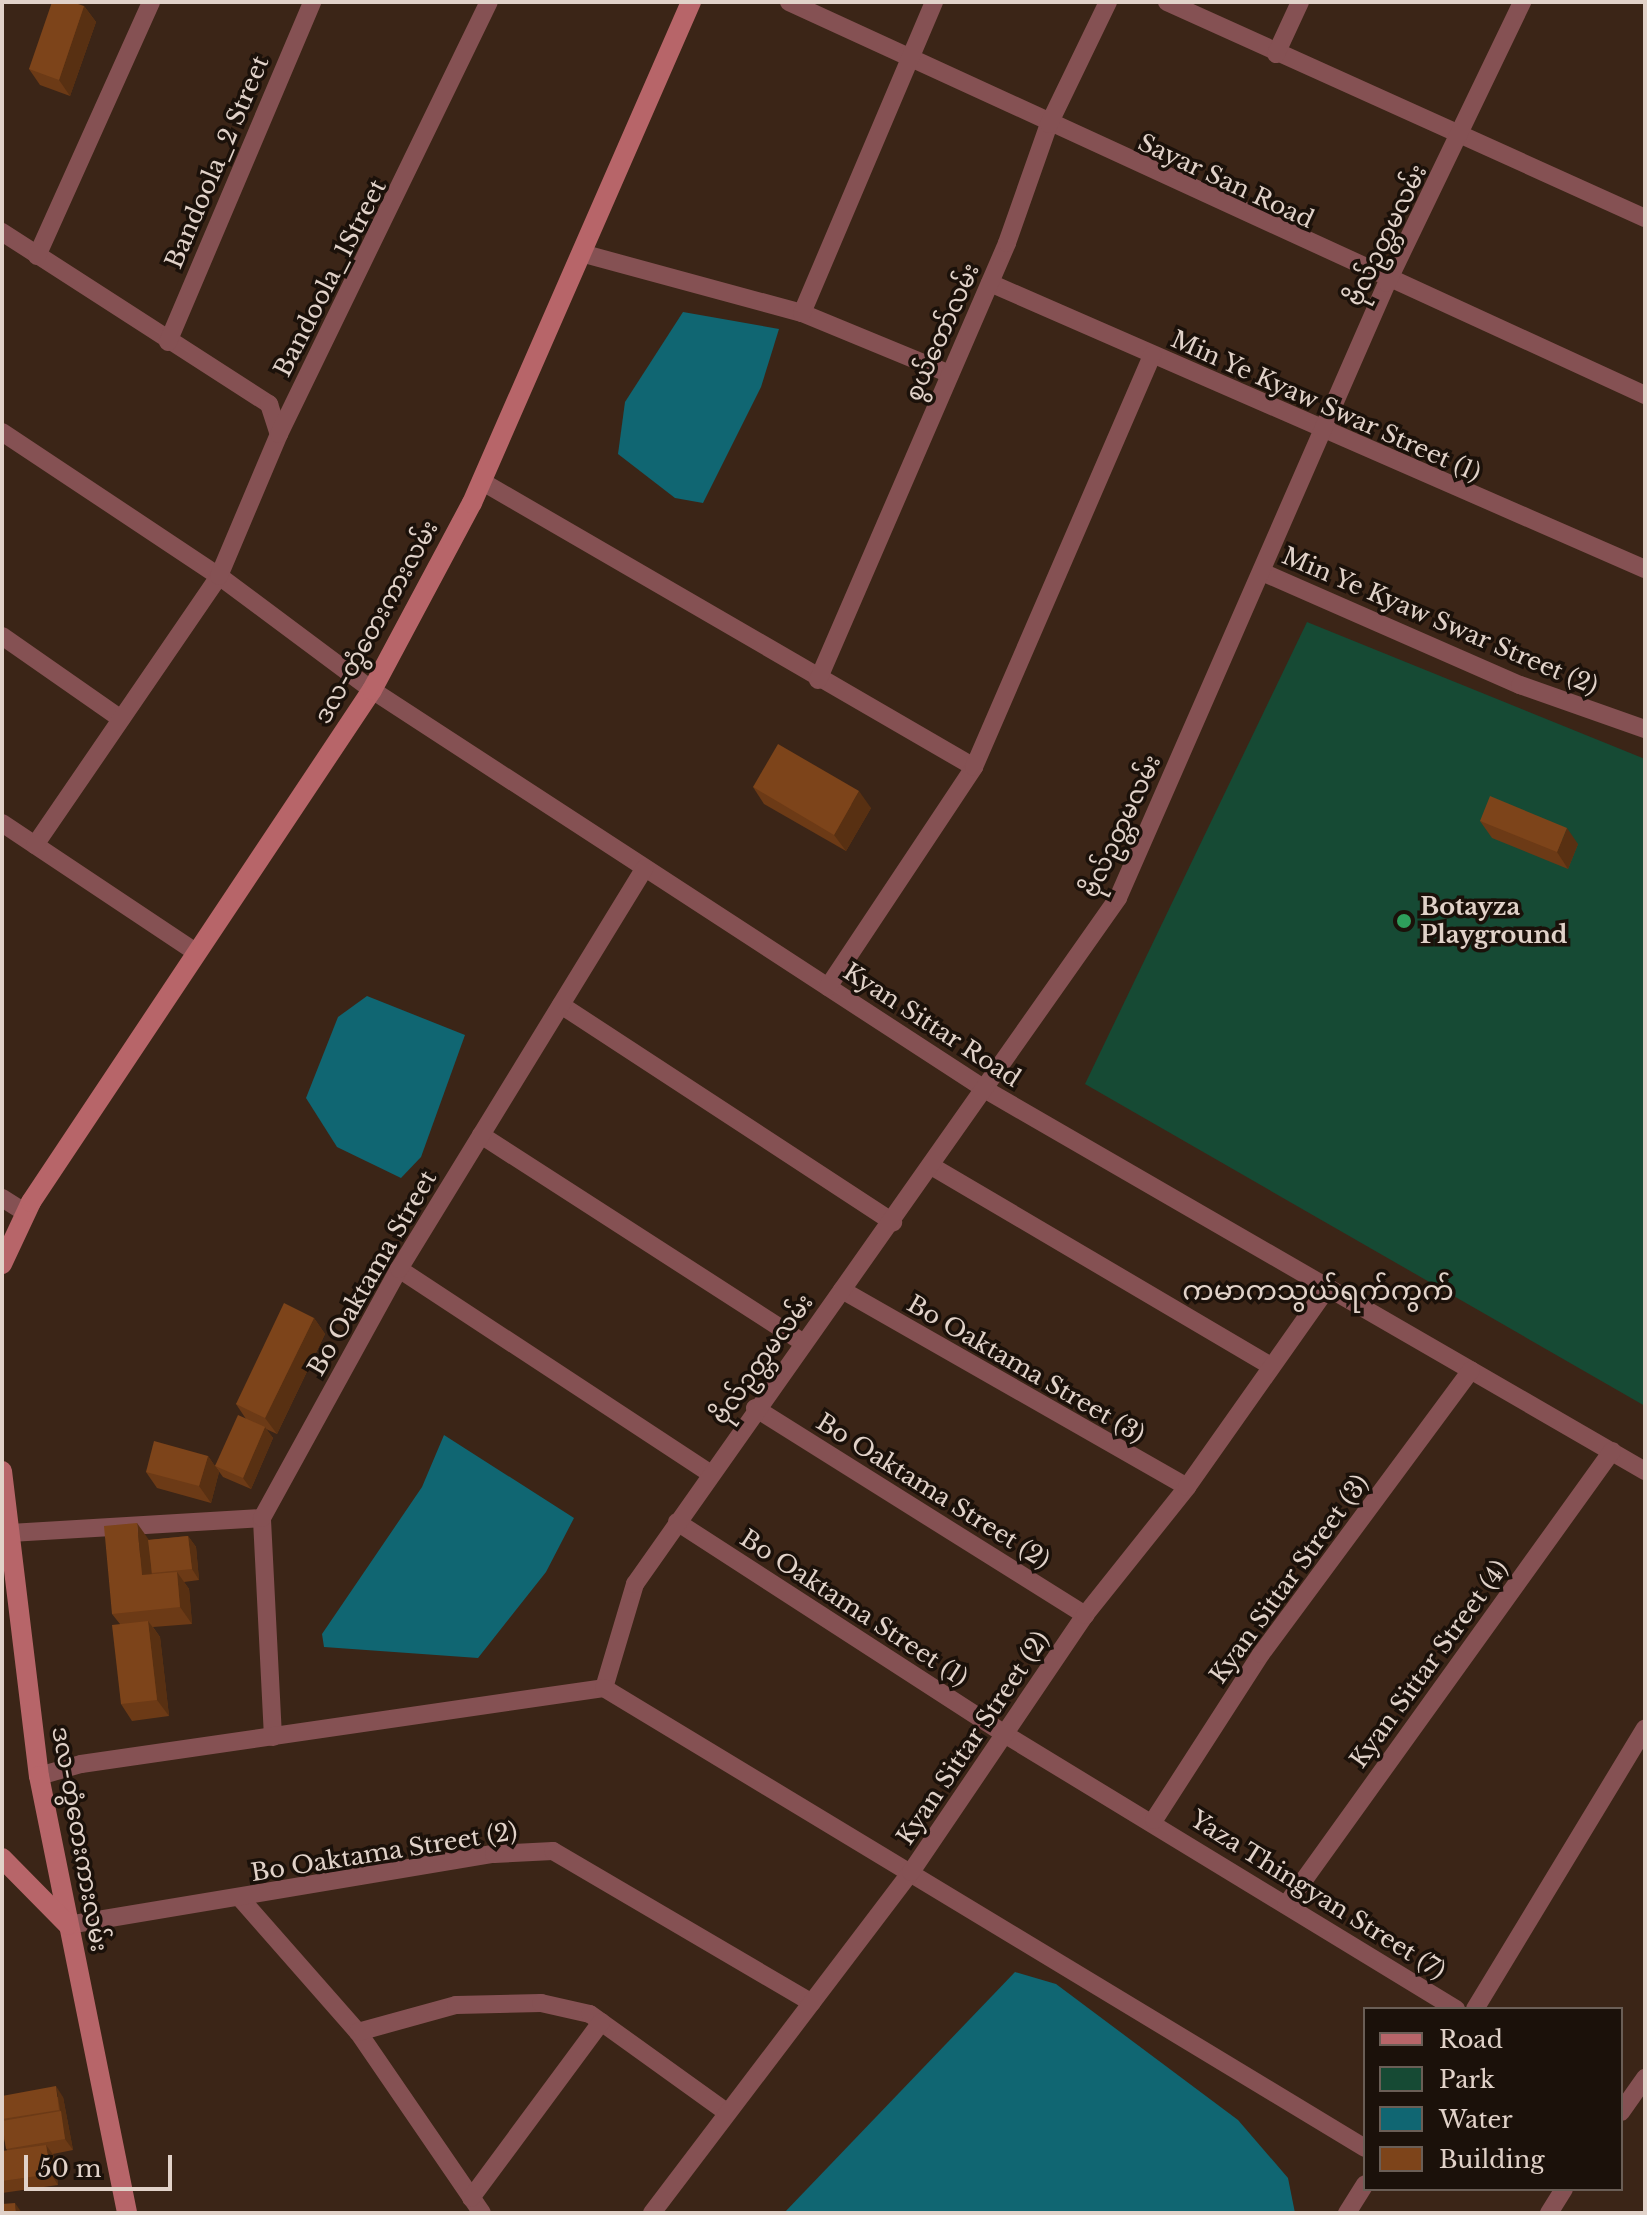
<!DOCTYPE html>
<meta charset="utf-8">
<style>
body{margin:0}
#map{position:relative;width:1647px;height:2215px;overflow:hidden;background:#3b2517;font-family:"Libre Baskerville","Noto Sans Myanmar",serif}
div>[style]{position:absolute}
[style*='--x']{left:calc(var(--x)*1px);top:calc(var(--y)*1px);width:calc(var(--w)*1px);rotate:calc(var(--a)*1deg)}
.green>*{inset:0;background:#164a34}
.water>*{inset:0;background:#106672}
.street>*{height:18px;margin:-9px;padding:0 9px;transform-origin:9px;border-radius:9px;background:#855153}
.secondary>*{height:20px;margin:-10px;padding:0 10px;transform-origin:10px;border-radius:10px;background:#b76569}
.wall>*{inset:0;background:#6c3a16}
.shaded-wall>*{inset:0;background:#583012}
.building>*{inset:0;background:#7d441a}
.dots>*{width:22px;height:22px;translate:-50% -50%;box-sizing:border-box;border:4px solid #1b110a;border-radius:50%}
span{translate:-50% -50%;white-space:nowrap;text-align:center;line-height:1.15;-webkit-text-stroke:7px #1b110a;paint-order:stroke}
.street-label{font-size:24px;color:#e1d2c9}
.poi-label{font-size:24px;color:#e1d2c9;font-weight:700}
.left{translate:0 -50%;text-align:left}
.quarter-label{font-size:28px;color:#e1d2c9}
.frame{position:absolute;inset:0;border:4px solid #e1d2c9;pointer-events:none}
.legend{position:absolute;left:1363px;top:2007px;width:260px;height:184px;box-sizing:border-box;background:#1b110a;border:2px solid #6a5e56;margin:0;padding:10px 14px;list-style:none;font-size:24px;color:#e1d2c9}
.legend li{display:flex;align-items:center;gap:16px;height:40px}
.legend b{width:40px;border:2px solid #6a5e56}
.scale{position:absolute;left:24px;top:2155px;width:148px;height:36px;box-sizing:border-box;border:4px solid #e1d2c9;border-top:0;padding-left:10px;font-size:24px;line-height:28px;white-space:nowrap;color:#e1d2c9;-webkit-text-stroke:6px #1b110a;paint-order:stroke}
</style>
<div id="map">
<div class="green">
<div style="clip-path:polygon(1307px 622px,1645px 759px,1645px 1406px,1085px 1084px)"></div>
</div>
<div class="water">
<div style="clip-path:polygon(683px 312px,779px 329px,761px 387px,703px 503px,675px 498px,618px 454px,625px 402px)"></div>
<div style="clip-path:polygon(367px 996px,465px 1035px,421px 1157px,401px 1178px,337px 1147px,306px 1098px,338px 1017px)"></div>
<div style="clip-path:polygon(444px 1435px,574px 1518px,546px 1572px,478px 1658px,324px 1647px,322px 1634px,422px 1487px)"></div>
<div style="clip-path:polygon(1015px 1972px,1056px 1984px,1238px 2120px,1288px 2178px,1295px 2213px,784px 2213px)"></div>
</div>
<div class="street">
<div style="--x:789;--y:2;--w:942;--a:24.66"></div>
<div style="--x:1167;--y:2;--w:525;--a:24.32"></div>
<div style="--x:1276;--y:54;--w:57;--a:-65.2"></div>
<div style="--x:2;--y:232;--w:318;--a:32.8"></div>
<div style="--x:269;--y:404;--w:32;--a:72"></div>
<div style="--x:581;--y:253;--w:229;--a:15.2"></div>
<div style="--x:802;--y:313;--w:160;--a:22.4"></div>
<div style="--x:37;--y:256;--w:278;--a:-65.8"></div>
<div style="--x:990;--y:283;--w:715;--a:23.59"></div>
<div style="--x:802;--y:313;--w:338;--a:-67"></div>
<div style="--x:168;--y:342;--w:369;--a:-67"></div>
<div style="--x:2;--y:432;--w:260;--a:33.6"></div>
<div style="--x:219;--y:576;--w:191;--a:36.7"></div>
<div style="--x:372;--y:690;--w:733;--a:33.08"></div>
<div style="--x:986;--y:1090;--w:761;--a:30.03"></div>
<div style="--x:481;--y:481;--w:570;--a:30.12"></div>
<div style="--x:1262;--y:572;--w:282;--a:23.7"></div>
<div style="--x:1520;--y:685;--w:133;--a:19.4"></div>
<div style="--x:2;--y:636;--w:145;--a:34.9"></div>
<div style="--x:818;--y:680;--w:476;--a:-66.6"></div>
<div style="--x:1007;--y:243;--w:126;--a:-70.6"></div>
<div style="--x:1049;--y:124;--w:136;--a:-64.2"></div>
<div style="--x:2;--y:823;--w:234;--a:33.7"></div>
<div style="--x:35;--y:845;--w:326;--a:-55.6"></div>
<div style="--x:219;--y:576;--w:154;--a:-67.1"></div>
<div style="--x:279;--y:434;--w:480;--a:-64.1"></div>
<div style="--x:828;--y:987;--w:264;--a:-56.4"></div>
<div style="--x:974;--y:767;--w:449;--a:-66.6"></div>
<div style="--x:561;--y:1005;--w:397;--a:33.2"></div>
<div style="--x:481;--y:1135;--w:384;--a:32.8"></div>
<div style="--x:933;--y:1167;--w:392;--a:30.5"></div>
<div style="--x:2;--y:1198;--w:28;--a:32"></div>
<div style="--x:399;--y:1269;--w:372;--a:33.3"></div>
<div style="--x:842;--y:1290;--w:397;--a:29.7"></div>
<div style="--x:755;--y:1408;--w:390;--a:32.1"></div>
<div style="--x:677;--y:1522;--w:392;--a:32.9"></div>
<div style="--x:1006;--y:1735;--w:527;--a:31.34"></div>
<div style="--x:10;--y:1533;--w:252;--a:-3.4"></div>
<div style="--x:604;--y:1688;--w:109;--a:-73.4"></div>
<div style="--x:635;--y:1584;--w:839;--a:-54.85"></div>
<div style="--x:1118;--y:898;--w:671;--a:-66.38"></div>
<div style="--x:1387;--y:283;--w:312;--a:-64.3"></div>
<div style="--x:273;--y:1737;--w:219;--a:-92.9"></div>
<div style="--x:262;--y:1518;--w:284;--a:-61.2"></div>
<div style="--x:399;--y:1269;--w:470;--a:-58.5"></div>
<div style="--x:39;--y:1776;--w:44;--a:-15.9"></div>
<div style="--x:81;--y:1764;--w:528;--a:-8.27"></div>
<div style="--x:604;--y:1688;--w:889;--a:31.15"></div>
<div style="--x:1154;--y:1820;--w:197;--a:-57.2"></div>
<div style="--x:1261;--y:1654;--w:353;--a:-53.5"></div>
<div style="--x:241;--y:1899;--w:177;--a:48.7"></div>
<div style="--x:358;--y:2032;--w:219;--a:55.6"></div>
<div style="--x:1286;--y:1905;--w:559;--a:-54.32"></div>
<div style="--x:68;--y:1925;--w:432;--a:-9.5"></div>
<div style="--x:494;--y:1854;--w:59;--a:-2.9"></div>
<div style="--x:553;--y:1851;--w:300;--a:30.4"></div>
<div style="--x:1475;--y:2009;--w:328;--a:-58.8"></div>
<div style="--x:358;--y:2032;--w:102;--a:-15.4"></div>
<div style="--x:456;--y:2005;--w:85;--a:-1.3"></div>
<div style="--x:541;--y:2003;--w:50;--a:12.7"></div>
<div style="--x:590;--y:2014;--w:166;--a:35.7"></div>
<div style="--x:1621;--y:2112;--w:42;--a:-54.8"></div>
<div style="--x:471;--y:2198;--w:219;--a:-53.5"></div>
<div style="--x:652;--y:2213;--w:428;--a:-52.8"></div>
<div style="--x:911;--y:1872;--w:310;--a:-55.9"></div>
<div style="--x:1085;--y:1615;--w:164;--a:-51.4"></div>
<div style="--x:1187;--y:1487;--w:245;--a:-54.8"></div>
<div style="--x:1347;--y:2213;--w:34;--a:-58"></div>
<div style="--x:1549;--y:2213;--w:28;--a:-58"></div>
</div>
<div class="secondary">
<div style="--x:2;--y:1264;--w:68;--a:-64.9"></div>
<div style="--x:31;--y:1202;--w:615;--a:-56.34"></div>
<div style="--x:372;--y:690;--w:212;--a:-61.9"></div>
<div style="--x:472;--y:503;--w:547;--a:-66.39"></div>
<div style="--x:2;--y:1471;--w:307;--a:83.1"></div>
<div style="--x:39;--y:1776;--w:446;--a:78.6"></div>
<div style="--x:2;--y:1858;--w:94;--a:45.4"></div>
</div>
<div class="wall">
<div style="clip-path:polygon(84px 6px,96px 22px,70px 96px,40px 85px,29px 69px)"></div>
<div style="clip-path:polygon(753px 787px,871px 808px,846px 851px,764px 804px)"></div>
<div style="clip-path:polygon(1480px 821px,1578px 844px,1568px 869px,1492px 838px)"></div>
<div style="clip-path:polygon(314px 1318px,325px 1334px,277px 1434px,266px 1429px,273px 1438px,251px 1489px,223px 1477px,215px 1466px,246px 1419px,236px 1404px)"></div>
<div style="clip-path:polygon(208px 1456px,219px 1472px,211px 1503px,157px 1488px,146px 1472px)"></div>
<div style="clip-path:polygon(188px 1536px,196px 1547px,199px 1580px,184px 1582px,189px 1589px,192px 1624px,153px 1627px,160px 1637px,169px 1716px,132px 1721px,121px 1704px,120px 1624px,112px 1614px,149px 1540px)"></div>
<div style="clip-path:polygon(2px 2096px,63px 2097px,73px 2150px,53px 2154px,54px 2156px,58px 2185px,2px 2193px,2px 2151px,7px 2151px,2px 2131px)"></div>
</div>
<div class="shaded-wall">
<div style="clip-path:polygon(84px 6px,96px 22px,70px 96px,59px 80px)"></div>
<div style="clip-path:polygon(859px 791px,871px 808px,846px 851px,834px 835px)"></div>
<div style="clip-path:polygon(1567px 828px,1578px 844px,1568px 869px,1557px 852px)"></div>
<div style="clip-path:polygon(314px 1318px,325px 1334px,277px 1434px,265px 1418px)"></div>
<div style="clip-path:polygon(265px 1427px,273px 1438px,251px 1489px,243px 1478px)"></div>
<div style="clip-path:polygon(208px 1456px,219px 1472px,211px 1503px,199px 1486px)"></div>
<div style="clip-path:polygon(137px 1523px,149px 1540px,153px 1592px,142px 1575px)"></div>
<div style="clip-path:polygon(188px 1536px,196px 1547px,199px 1580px,192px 1569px)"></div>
<div style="clip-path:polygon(177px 1572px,189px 1589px,192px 1624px,180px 1607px)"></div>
<div style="clip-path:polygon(148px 1621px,160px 1637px,169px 1716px,157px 1700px)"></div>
<div style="clip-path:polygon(56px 2086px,63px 2097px,73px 2150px,65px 2139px)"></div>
<div style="clip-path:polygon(46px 2145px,54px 2156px,58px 2185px,51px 2174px)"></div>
<div style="clip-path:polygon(15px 2203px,22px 2213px,16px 2213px)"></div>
</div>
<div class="building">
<div style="clip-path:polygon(52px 2px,72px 2px,84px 6px,59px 80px,29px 69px)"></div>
<div style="clip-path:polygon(778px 744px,859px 791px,834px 835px,753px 787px)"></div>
<div style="clip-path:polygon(1490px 796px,1567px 828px,1557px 852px,1480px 821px)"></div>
<div style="clip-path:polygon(284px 1303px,314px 1318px,265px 1418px,236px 1404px)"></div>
<div style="clip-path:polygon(238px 1415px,265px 1427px,243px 1478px,215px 1466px)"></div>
<div style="clip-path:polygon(154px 1441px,208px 1456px,199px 1486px,146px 1472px)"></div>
<div style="clip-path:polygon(137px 1523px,142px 1575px,177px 1572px,180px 1607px,112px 1614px,104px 1526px)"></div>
<div style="clip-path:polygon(188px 1536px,192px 1569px,152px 1573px,148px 1540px)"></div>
<div style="clip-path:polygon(148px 1621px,157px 1700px,121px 1704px,112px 1625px)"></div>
<div style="clip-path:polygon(56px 2086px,59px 2110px,2px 2119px,2px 2096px)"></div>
<div style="clip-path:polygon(61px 2111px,65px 2139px,6px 2149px,2px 2121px)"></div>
<div style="clip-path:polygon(46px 2145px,51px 2174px,2px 2181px,2px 2151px)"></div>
<div style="clip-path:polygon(15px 2203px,16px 2213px,2px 2213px,2px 2204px)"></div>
</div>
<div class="dots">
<div style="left:1404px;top:921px;background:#2e9e5b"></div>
</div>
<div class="street-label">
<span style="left:217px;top:162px;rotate:-67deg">Bandoola_2 Street</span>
<span style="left:1226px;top:181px;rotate:25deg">Sayar San Road</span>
<span style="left:1386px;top:235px;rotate:-64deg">ဗိုလ်ဥတ္တမလမ်း</span>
<span style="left:330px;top:278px;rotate:-63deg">Bandoola_1Street</span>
<span style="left:942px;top:332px;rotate:-66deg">စွယ်တော်လမ်း</span>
<span style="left:1326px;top:406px;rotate:24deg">Min Ye Kyaw Swar Street (1)</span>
<span style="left:1440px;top:621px;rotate:23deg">Min Ye Kyaw Swar Street (2)</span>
<span style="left:376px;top:622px;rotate:-61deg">ဒလ-တွံတေးကားလမ်း</span>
<span style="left:1121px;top:826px;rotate:-65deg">ဗိုလ်ဥတ္တမလမ်း</span>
<span style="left:932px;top:1025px;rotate:33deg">Kyan Sittar Road</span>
<span style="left:372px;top:1273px;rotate:-60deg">Bo Oaktama Street</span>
<span style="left:762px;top:1359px;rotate:-54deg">ဗိုလ်ဥတ္တမလမ်း</span>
<span style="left:1026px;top:1369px;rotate:30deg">Bo Oaktama Street (3)</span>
<span style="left:933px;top:1491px;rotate:32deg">Bo Oaktama Street (2)</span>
<span style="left:1289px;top:1579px;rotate:-54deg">Kyan Sittar Street (3)</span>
<span style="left:854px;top:1608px;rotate:33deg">Bo Oaktama Street (1)</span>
<span style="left:1429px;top:1664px;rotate:-54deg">Kyan Sittar Street (4)</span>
<span style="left:973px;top:1738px;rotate:-56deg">Kyan Sittar Street (2)</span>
<span style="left:80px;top:1839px;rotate:80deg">ဒလ-တွံတေးကားလမ်း</span>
<span style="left:384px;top:1852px;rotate:-9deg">Bo Oaktama Street (2)</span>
<span style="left:1318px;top:1895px;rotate:32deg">Yaza Thingyan Street (7)</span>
</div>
<div class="poi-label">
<span class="left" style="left:1420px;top:921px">Botayza<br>Playground</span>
</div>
<div class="quarter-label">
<span style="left:1318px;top:1291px">ကမာကသွယ်ရက်ကွက်</span>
</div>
<div class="frame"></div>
<ul class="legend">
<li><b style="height:10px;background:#b76569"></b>Road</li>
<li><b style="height:22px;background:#164a34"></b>Park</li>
<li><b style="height:22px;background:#106672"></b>Water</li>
<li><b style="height:22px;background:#7d441a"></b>Building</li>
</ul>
<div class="scale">50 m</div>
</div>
